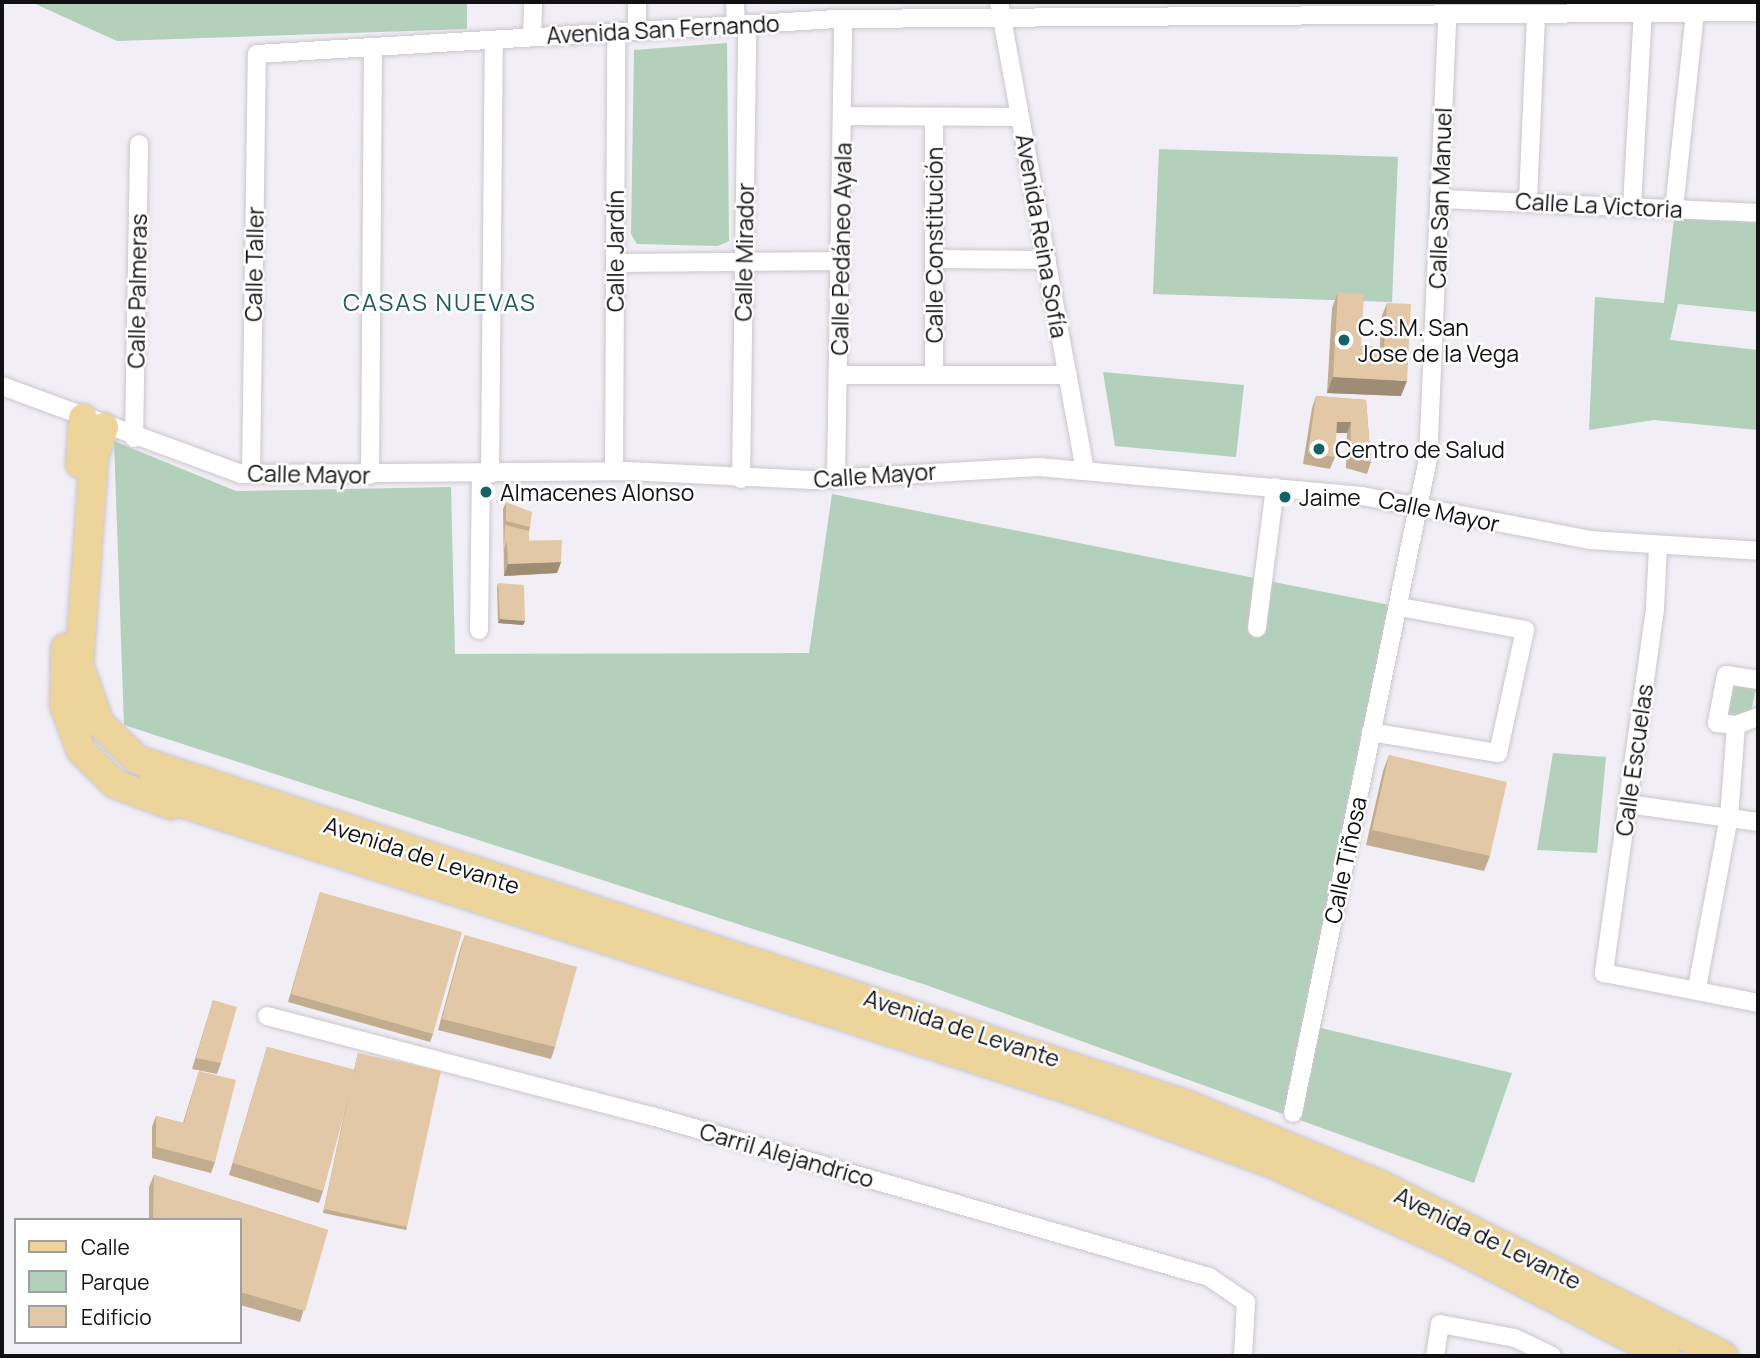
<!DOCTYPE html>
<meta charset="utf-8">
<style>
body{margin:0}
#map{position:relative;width:1760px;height:1358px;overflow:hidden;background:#f2eef5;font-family:Manrope,sans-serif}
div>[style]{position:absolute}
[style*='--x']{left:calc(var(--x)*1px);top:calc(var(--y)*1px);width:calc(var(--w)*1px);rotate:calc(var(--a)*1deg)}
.green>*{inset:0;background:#b3d0ba}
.roads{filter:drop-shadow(0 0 2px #c9c6cc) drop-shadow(0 0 2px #c9c6cc)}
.street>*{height:18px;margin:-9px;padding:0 9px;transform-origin:9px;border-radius:9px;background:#fff}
.primary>*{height:28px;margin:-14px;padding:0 14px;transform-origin:14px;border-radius:14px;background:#ecd49a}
.wall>*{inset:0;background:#c2ac8f}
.shaded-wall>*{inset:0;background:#9e8c74}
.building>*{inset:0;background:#e2c8a6}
.dots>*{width:19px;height:19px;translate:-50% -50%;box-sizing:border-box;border:4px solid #fff;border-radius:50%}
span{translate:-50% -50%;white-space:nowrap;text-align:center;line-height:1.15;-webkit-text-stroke:5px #fff;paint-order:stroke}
.street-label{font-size:23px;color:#111012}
.poi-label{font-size:23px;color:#111012}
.left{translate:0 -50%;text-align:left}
.neighbourhood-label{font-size:24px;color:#205b5d;letter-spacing:2px}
.frame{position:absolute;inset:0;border:4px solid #111012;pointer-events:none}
.legend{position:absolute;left:14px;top:1218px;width:228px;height:126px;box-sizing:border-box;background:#fff;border:2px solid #a09fa0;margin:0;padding:9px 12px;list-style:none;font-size:21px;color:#111012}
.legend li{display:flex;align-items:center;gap:14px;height:35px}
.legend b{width:35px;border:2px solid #a09fa0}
</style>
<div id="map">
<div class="green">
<div style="clip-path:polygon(31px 2px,467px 2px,467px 29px,117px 41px)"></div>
<div style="clip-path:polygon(727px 43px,729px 241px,718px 246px,637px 244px,631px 234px,634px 50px)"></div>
<div style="clip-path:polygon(1159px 149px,1398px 157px,1392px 302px,1153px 294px)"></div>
<div style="clip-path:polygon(1675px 211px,1758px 216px,1758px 312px,1678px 304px,1670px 340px,1758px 350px,1758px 430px,1654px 420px,1589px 430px,1595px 297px,1664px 303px)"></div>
<div style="clip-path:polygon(1103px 372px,1244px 385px,1236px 457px,1115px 446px)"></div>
<div style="clip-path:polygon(114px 441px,236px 491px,451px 487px,455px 654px,809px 653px,832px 494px,1400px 607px,1312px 1026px,1512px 1073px,1474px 1183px,926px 985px,124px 725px)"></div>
<div style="clip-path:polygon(1729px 679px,1756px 688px,1749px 722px,1722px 720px)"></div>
<div style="clip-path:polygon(1553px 753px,1606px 757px,1597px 853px,1537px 850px)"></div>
</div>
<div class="roads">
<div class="street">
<div style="--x:735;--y:2;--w:23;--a:88"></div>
<div style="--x:999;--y:2;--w:476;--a:79.6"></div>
<div style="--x:637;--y:30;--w:28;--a:-90"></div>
<div style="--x:532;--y:37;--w:35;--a:-88"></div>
<div style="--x:842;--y:116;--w:178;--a:0.3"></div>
<div style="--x:1439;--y:199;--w:319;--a:2.5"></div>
<div style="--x:1528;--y:200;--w:186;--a:-87.5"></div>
<div style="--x:1632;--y:206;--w:195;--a:-86.8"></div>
<div style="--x:1674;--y:209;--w:198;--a:-83.9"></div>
<div style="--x:934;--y:259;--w:113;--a:0.5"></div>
<div style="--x:616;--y:263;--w:225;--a:-0.5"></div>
<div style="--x:934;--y:373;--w:256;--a:-90"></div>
<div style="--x:840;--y:375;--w:228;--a:0"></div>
<div style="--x:2;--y:386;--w:255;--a:20.2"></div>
<div style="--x:241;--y:474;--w:386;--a:-0.4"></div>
<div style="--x:627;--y:471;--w:185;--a:2.8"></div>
<div style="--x:812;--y:480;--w:227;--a:-3.3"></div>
<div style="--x:1039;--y:467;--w:324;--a:5.1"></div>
<div style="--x:1362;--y:496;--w:232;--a:10.9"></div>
<div style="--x:1590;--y:540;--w:168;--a:3.7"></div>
<div style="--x:134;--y:438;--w:294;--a:-89"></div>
<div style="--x:614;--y:471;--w:440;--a:-89.7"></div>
<div style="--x:251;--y:474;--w:420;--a:-89.2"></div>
<div style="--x:257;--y:54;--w:580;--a:-3.46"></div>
<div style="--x:836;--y:19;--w:922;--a:-0.43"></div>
<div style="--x:490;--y:474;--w:432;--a:-89.5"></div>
<div style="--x:370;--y:475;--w:427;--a:-89.6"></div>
<div style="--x:741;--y:479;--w:455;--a:-89.2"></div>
<div style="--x:836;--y:479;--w:459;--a:-89.1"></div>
<div style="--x:1658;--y:547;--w:62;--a:92.8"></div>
<div style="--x:1655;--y:609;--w:368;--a:98"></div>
<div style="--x:1604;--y:973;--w:157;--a:11"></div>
<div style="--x:1257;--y:628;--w:142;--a:-82.7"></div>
<div style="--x:479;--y:630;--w:156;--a:-89.3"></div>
<div style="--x:1758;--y:680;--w:32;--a:-171"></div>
<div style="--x:1726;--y:675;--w:49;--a:100.6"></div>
<div style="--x:1717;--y:723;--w:19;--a:6"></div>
<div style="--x:1736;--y:725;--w:23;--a:-20"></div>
<div style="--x:1371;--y:732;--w:129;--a:9.4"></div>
<div style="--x:1498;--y:753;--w:126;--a:-77.6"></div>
<div style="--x:1525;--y:630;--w:127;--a:-169.6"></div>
<div style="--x:1627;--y:804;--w:132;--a:7.8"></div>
<div style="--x:1697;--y:988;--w:174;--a:-79.4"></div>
<div style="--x:1729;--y:817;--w:92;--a:-85.6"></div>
<div style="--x:267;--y:1016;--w:398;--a:14.6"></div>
<div style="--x:652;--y:1116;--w:580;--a:16.12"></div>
<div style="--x:1209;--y:1277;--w:45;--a:34"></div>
<div style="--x:1246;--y:1302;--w:54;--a:93.2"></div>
<div style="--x:1293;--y:1113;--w:668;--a:-78.34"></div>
<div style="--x:1428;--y:459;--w:444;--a:-87.5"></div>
<div style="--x:1435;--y:1356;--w:32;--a:-81"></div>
<div style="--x:1440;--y:1324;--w:76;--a:10.6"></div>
<div style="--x:1515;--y:1338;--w:41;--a:25.9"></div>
</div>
<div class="primary">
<div style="--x:104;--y:427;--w:32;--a:108"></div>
<div style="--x:94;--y:457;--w:209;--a:94.1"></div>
<div style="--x:79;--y:665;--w:63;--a:70.4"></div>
<div style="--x:100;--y:724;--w:52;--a:43.5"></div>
<div style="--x:138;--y:760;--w:1105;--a:18.19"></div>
<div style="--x:1188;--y:1105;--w:209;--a:22.5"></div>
<div style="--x:1381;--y:1185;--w:383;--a:26.5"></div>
<div style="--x:80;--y:464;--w:46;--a:-86.3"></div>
<div style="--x:65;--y:648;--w:57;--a:91"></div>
<div style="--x:64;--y:705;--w:49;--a:69.7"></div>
<div style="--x:81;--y:751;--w:47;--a:44.1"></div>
<div style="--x:115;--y:784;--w:60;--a:20.6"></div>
<div style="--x:171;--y:774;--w:18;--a:164"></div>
<div style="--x:154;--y:779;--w:18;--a:71"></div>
<div style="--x:160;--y:796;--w:967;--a:17.89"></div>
<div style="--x:1080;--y:1093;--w:211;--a:20.2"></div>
<div style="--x:1278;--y:1166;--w:192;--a:24.6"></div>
<div style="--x:1453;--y:1246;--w:240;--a:27.3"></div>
</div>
</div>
<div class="wall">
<div style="clip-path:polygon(1338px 292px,1361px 346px,1380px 347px,1381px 318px,1387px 303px,1401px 396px,1327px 393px,1332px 308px)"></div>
<div style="clip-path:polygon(1316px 396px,1366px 400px,1371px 462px,1367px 474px,1346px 468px,1347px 433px,1336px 433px,1335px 457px,1330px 469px,1303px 464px,1312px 408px)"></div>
<div style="clip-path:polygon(506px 502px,530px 527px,529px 531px,529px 541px,561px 562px,557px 573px,504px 576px,503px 509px)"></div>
<div style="clip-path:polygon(498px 583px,525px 621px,523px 625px,498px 623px,497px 587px)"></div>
<div style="clip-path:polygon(1389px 755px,1490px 856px,1484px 871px,1366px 845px,1383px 771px)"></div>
<div style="clip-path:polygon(320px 892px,433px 1034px,430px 1042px,288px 1002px)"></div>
<div style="clip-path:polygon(465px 935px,555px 1047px,551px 1059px,438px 1030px,461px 946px)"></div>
<div style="clip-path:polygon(213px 1000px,221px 1063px,217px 1074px,192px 1069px)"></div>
<div style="clip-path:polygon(267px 1047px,354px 1070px,358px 1053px,407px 1227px,406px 1230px,323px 1213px,346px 1105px,323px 1191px,319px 1203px,229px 1175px)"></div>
<div style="clip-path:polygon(199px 1071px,215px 1162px,211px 1173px,152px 1158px,152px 1127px,156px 1116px,183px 1123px)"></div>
<div style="clip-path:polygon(154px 1175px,328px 1230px,300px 1322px,240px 1305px,240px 1220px,149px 1220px,149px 1187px)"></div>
</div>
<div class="shaded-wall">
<div style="clip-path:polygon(1333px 377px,1407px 381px,1401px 396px,1327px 393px)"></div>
<div style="clip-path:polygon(1337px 422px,1351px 422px,1347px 433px,1332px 433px)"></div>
<div style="clip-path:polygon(561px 562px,557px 573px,504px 576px,508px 564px)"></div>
<div style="clip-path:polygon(500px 619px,525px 621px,523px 625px,498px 623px)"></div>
</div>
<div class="building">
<div style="clip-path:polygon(1338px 292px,1364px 294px,1361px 346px,1384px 347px,1387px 303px,1411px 304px,1407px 381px,1333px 377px)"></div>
<div style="clip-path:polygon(1316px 396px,1366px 400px,1371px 462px,1350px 457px,1351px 422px,1337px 422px,1335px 457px,1308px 453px)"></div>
<div style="clip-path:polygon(506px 502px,532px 512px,530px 527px,506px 521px)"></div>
<div style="clip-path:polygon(505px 525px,529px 531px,529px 541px,507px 541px,504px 549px)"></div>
<div style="clip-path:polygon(562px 540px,561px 562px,508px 564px,507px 541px)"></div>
<div style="clip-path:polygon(498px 583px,524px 585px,525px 621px,500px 619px)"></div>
<div style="clip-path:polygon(1389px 755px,1507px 782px,1490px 856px,1372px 830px)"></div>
<div style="clip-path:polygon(320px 892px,462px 932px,433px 1034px,291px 994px)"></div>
<div style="clip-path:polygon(465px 935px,577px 967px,555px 1047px,442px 1019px)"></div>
<div style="clip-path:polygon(213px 1000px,237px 1007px,221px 1063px,196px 1058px)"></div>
<div style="clip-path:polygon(267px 1047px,356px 1070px,323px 1191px,233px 1163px)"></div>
<div style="clip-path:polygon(358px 1053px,441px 1071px,407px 1227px,324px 1209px,349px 1094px,356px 1070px,354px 1070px)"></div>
<div style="clip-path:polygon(199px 1071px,236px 1080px,215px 1162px,156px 1147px,156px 1116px,184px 1123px)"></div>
<div style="clip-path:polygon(154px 1175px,328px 1230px,305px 1311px,240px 1292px,240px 1220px,153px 1220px)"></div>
</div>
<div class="dots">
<div style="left:1344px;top:340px;background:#136366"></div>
<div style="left:1319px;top:449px;background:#136366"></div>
<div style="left:486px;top:492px;background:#136366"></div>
<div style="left:1285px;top:497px;background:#136366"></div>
</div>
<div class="street-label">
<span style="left:663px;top:29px;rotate:-3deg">Avenida San Fernando</span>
<span style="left:1440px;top:198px;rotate:-88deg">Calle San Manuel</span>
<span style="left:1599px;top:205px;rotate:3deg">Calle La Victoria</span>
<span style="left:1042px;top:236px;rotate:80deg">Avenida Reina Sofía</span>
<span style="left:934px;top:245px;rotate:-90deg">Calle Constitución</span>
<span style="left:841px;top:249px;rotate:-89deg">Calle Pedáneo Ayala</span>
<span style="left:615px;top:251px;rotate:-90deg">Calle Jardín</span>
<span style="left:744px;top:252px;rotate:-89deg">Calle Mirador</span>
<span style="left:254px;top:264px;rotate:-89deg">Calle Taller</span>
<span style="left:137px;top:291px;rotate:-89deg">Calle Palmeras</span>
<span style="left:309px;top:474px;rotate:1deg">Calle Mayor</span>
<span style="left:875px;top:475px;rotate:-4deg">Calle Mayor</span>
<span style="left:1439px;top:511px;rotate:12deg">Calle Mayor</span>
<span style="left:1634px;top:760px;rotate:-82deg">Calle Escuelas</span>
<span style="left:422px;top:855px;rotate:18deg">Avenida de Levante</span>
<span style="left:1345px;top:860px;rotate:-78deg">Calle Tiñosa</span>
<span style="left:962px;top:1028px;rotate:18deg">Avenida de Levante</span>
<span style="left:787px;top:1155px;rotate:16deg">Carril Alejandrico</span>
<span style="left:1488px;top:1238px;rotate:26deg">Avenida de Levante</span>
</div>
<div class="poi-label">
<span class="left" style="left:1358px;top:340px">C.S.M. San<br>Jose de la Vega</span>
<span class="left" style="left:1335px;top:449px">Centro de Salud</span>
<span class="left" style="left:500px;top:492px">Almacenes Alonso</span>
<span class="left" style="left:1299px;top:497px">Jaime</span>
</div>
<div class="neighbourhood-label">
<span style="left:440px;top:302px">CASAS NUEVAS</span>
</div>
<div class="frame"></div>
<ul class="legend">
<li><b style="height:9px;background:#ecd49a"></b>Calle</li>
<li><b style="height:19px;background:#b3d0ba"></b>Parque</li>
<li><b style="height:19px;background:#e2c8a6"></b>Edificio</li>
</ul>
</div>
